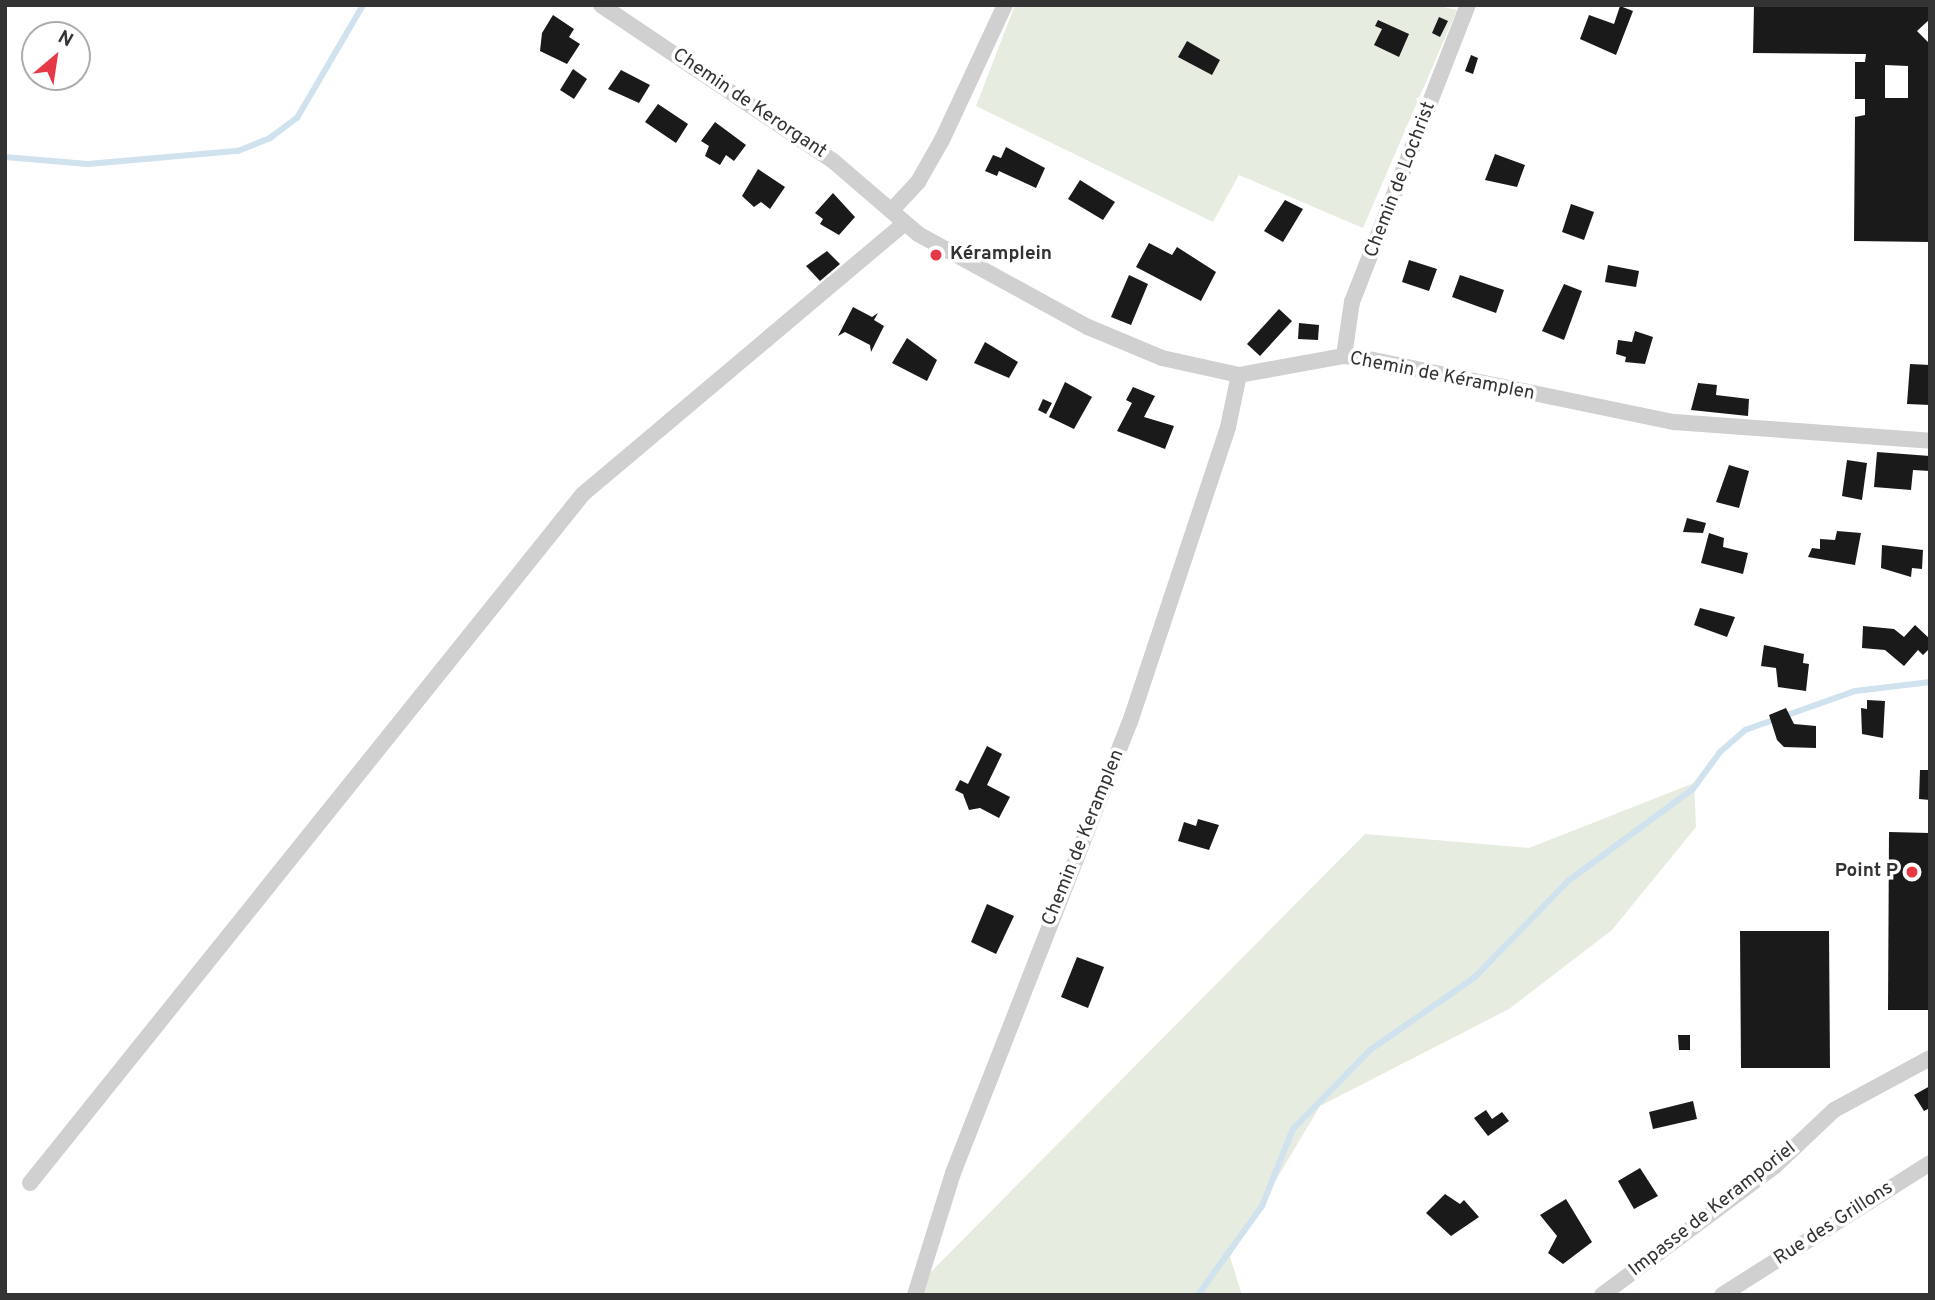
<!DOCTYPE html>
<meta charset="utf-8">
<style>
body{margin:0}
#map{position:relative;width:1935px;height:1300px;overflow:hidden;background:#fff;font-family:Overpass,sans-serif}
div>[style]{position:absolute}
[style*='--x']{left:calc(var(--x)*1px);top:calc(var(--y)*1px);width:calc(var(--w)*1px);rotate:calc(var(--a)*1deg)}
.green>*{inset:0;background:#e6ecdf}
.stream>*{height:6px;margin:-3px;padding:0 3px;transform-origin:3px;border-radius:3px;background:#cfe2ee}
.building>*{inset:0;background:#1a1a1a}
.minor>*{height:16px;margin:-8px;padding:0 8px;transform-origin:8px;border-radius:8px;background:#d0d0d0}
.dots>*{width:19px;height:19px;translate:-50% -50%;box-sizing:border-box;border:4px solid #fff;border-radius:50%}
span{translate:-50% -50%;white-space:nowrap;text-align:center;line-height:1.15;-webkit-text-stroke:7px #fff;paint-order:stroke}
.street-label{font-size:19px;color:#333}
.poi-label{font-size:19px;color:#333;font-weight:700}
.left{translate:0 -50%;text-align:left}
.right{translate:-100% -50%;text-align:right}
.frame{position:absolute;inset:0;border:7px solid #333;pointer-events:none}
.north{position:absolute;left:21px;top:21px;width:70px;height:70px;box-sizing:border-box;background:#fff;border:2px solid #adadad;border-radius:50%;rotate:29deg;font-size:19px;font-weight:700;line-height:28px;text-align:center;color:#333}
.north::after{content:'';display:block;margin:auto;width:24px;height:32px;background:#e63946;clip-path:polygon(50% 0,100% 100%,50% 72%,0 100%)}
</style>
<div id="map">
<div class="green">
<div style="clip-path:polygon(1015px 5px,1435px 5px,1457px 10px,1363px 228px,1239px 175px,1213px 222px,976px 106px)"></div>
<div style="clip-path:polygon(1694px 783px,1696px 827px,1612px 930px,1509px 1009px,1320px 1106px,1230px 1257px,1242px 1295px,908px 1295px,1365px 834px,1529px 848px)"></div>
</div>
<div class="stream">
<div style="--x:5;--y:157;--w:83;--a:4.8"></div>
<div style="--x:88;--y:164;--w:151;--a:-5"></div>
<div style="--x:238;--y:151;--w:35;--a:-22"></div>
<div style="--x:270;--y:138;--w:34;--a:-37"></div>
<div style="--x:297;--y:118;--w:131;--a:-59.7"></div>
<div style="--x:1198;--y:1295;--w:110;--a:-54.3"></div>
<div style="--x:1262;--y:1206;--w:83;--a:-68.1"></div>
<div style="--x:1293;--y:1129;--w:110;--a:-45.7"></div>
<div style="--x:1370;--y:1050;--w:128;--a:-34.8"></div>
<div style="--x:1475;--y:977;--w:134;--a:-45.9"></div>
<div style="--x:1568;--y:881;--w:155;--a:-36.4"></div>
<div style="--x:1693;--y:789;--w:46;--a:-53.9"></div>
<div style="--x:1720;--y:752;--w:33;--a:-41"></div>
<div style="--x:1745;--y:730;--w:117;--a:-19.5"></div>
<div style="--x:1855;--y:691;--w:76;--a:-6.8"></div>
</div>
<div class="building">
<div style="clip-path:polygon(evenodd,1754px 5px,1930px 5px,1930px 19px,1917px 31px,1930px 44px,1930px 242px,1854px 241px,1855px 117px,1865px 115px,1865px 99px,1855px 99px,1855px 62px,1865px 62px,1866px 54px,1753px 53px,1754px 5px,1885px 65px,1908px 66px,1908px 98px,1885px 98px,1885px 65px)"></div>
<div style="clip-path:polygon(1620px 6px,1633px 11px,1616px 55px,1580px 39px,1589px 15px,1614px 24px)"></div>
<div style="clip-path:polygon(553px 15px,574px 29px,569px 37px,580px 44px,567px 64px,540px 51px,542px 33px)"></div>
<div style="clip-path:polygon(1439px 17px,1448px 21px,1440px 37px,1432px 33px)"></div>
<div style="clip-path:polygon(1378px 20px,1409px 34px,1399px 57px,1374px 45px,1382px 29px,1375px 26px)"></div>
<div style="clip-path:polygon(1187px 41px,1220px 60px,1212px 75px,1178px 57px)"></div>
<div style="clip-path:polygon(1471px 55px,1478px 58px,1473px 74px,1465px 71px)"></div>
<div style="clip-path:polygon(573px 69px,587px 79px,574px 99px,560px 90px)"></div>
<div style="clip-path:polygon(621px 70px,650px 85px,639px 103px,608px 89px)"></div>
<div style="clip-path:polygon(658px 104px,688px 124px,676px 143px,645px 122px)"></div>
<div style="clip-path:polygon(715px 122px,746px 145px,734px 161px,726px 155px,720px 165px,705px 156px,709px 146px,701px 141px)"></div>
<div style="clip-path:polygon(1006px 147px,1045px 168px,1036px 188px,999px 171px,997px 176px,985px 171px,993px 155px,1001px 158px)"></div>
<div style="clip-path:polygon(1495px 154px,1525px 165px,1517px 187px,1485px 180px)"></div>
<div style="clip-path:polygon(758px 169px,785px 187px,770px 209px,761px 202px,754px 207px,742px 196px)"></div>
<div style="clip-path:polygon(1080px 180px,1115px 202px,1103px 220px,1068px 199px)"></div>
<div style="clip-path:polygon(833px 193px,855px 217px,839px 235px,820px 224px,823px 219px,815px 213px)"></div>
<div style="clip-path:polygon(1285px 200px,1303px 209px,1283px 242px,1264px 231px)"></div>
<div style="clip-path:polygon(1571px 204px,1594px 212px,1584px 240px,1562px 232px)"></div>
<div style="clip-path:polygon(1149px 243px,1172px 255px,1177px 247px,1216px 272px,1201px 301px,1136px 267px)"></div>
<div style="clip-path:polygon(827px 251px,840px 264px,820px 281px,806px 266px)"></div>
<div style="clip-path:polygon(1409px 260px,1437px 269px,1429px 291px,1402px 282px)"></div>
<div style="clip-path:polygon(1608px 265px,1639px 271px,1636px 287px,1605px 282px)"></div>
<div style="clip-path:polygon(1129px 275px,1148px 284px,1131px 325px,1111px 317px)"></div>
<div style="clip-path:polygon(1460px 275px,1504px 290px,1496px 313px,1452px 297px)"></div>
<div style="clip-path:polygon(1564px 284px,1582px 291px,1564px 340px,1542px 331px)"></div>
<div style="clip-path:polygon(853px 307px,872px 317px,878px 313px,874px 320px,884px 326px,871px 352px,870px 345px,845px 332px,838px 336px)"></div>
<div style="clip-path:polygon(1279px 309px,1292px 321px,1260px 356px,1247px 344px)"></div>
<div style="clip-path:polygon(1299px 323px,1319px 325px,1318px 340px,1298px 339px)"></div>
<div style="clip-path:polygon(1635px 331px,1653px 337px,1645px 364px,1625px 362px,1626px 357px,1616px 354px,1618px 340px,1632px 342px)"></div>
<div style="clip-path:polygon(907px 338px,937px 360px,927px 381px,892px 363px)"></div>
<div style="clip-path:polygon(985px 342px,1018px 362px,1009px 378px,974px 363px)"></div>
<div style="clip-path:polygon(1910px 364px,1930px 365px,1930px 405px,1907px 404px)"></div>
<div style="clip-path:polygon(1065px 382px,1092px 397px,1074px 429px,1049px 417px)"></div>
<div style="clip-path:polygon(1698px 383px,1717px 385px,1716px 395px,1749px 399px,1748px 416px,1691px 410px)"></div>
<div style="clip-path:polygon(1133px 387px,1155px 396px,1144px 417px,1174px 426px,1165px 449px,1117px 431px,1132px 403px,1126px 400px)"></div>
<div style="clip-path:polygon(1043px 399px,1052px 403px,1046px 414px,1038px 410px)"></div>
<div style="clip-path:polygon(1877px 452px,1930px 456px,1930px 471px,1913px 470px,1911px 490px,1874px 487px)"></div>
<div style="clip-path:polygon(1847px 460px,1867px 463px,1862px 500px,1842px 496px)"></div>
<div style="clip-path:polygon(1729px 465px,1749px 471px,1739px 508px,1716px 502px)"></div>
<div style="clip-path:polygon(1687px 518px,1706px 523px,1703px 533px,1683px 532px)"></div>
<div style="clip-path:polygon(1837px 531px,1861px 533px,1855px 565px,1808px 557px,1812px 548px,1820px 549px,1820px 539px,1835px 540px)"></div>
<div style="clip-path:polygon(1709px 533px,1724px 538px,1723px 547px,1748px 553px,1743px 574px,1701px 563px)"></div>
<div style="clip-path:polygon(1882px 545px,1923px 550px,1922px 569px,1912px 568px,1911px 577px,1881px 568px)"></div>
<div style="clip-path:polygon(1700px 608px,1735px 617px,1727px 637px,1694px 625px)"></div>
<div style="clip-path:polygon(1915px 625px,1930px 639px,1930px 648px,1923px 655px,1918px 650px,1904px 666px,1885px 650px,1862px 648px,1863px 626px,1894px 629px,1904px 637px)"></div>
<div style="clip-path:polygon(1764px 645px,1804px 654px,1803px 663px,1809px 664px,1806px 691px,1778px 687px,1776px 668px,1761px 666px)"></div>
<div style="clip-path:polygon(1867px 700px,1885px 701px,1883px 738px,1862px 734px,1861px 708px,1867px 709px)"></div>
<div style="clip-path:polygon(1786px 708px,1794px 724px,1816px 726px,1816px 748px,1784px 747px,1777px 740px,1769px 715px)"></div>
<div style="clip-path:polygon(987px 746px,1002px 754px,987px 785px,1010px 797px,999px 818px,980px 808px,969px 810px,963px 794px,955px 790px,960px 780px,968px 784px)"></div>
<div style="clip-path:polygon(1920px 770px,1930px 770px,1930px 800px,1919px 799px)"></div>
<div style="clip-path:polygon(1198px 819px,1219px 825px,1209px 850px,1178px 841px,1184px 822px,1196px 826px)"></div>
<div style="clip-path:polygon(1889px 832px,1930px 833px,1930px 1010px,1888px 1010px)"></div>
<div style="clip-path:polygon(987px 904px,1014px 916px,996px 954px,971px 942px)"></div>
<div style="clip-path:polygon(1740px 931px,1829px 931px,1830px 1068px,1741px 1068px)"></div>
<div style="clip-path:polygon(1077px 957px,1104px 967px,1088px 1008px,1061px 997px)"></div>
<div style="clip-path:polygon(1678px 1035px,1690px 1035px,1690px 1050px,1679px 1050px)"></div>
<div style="clip-path:polygon(1930px 1086px,1930px 1108px,1924px 1111px,1914px 1095px)"></div>
<div style="clip-path:polygon(1693px 1101px,1697px 1119px,1653px 1129px,1649px 1112px)"></div>
<div style="clip-path:polygon(1486px 1110px,1492px 1119px,1502px 1112px,1509px 1121px,1488px 1136px,1474px 1118px)"></div>
<div style="clip-path:polygon(1640px 1168px,1658px 1196px,1634px 1209px,1618px 1181px)"></div>
<div style="clip-path:polygon(1445px 1194px,1460px 1204px,1464px 1200px,1479px 1217px,1451px 1236px,1426px 1213px)"></div>
<div style="clip-path:polygon(1566px 1199px,1592px 1242px,1563px 1264px,1548px 1253px,1557px 1236px,1540px 1215px)"></div>
</div>
<div class="minor">
<div style="--x:601;--y:5;--w:278;--a:33.9"></div>
<div style="--x:832;--y:160;--w:113;--a:40.7"></div>
<div style="--x:918;--y:234;--w:194;--a:28.7"></div>
<div style="--x:1088;--y:327;--w:80;--a:22.7"></div>
<div style="--x:1162;--y:358;--w:79;--a:12.4"></div>
<div style="--x:1239;--y:375;--w:107;--a:-10.3"></div>
<div style="--x:1344;--y:356;--w:20;--a:6"></div>
<div style="--x:1364;--y:358;--w:317;--a:11.7"></div>
<div style="--x:1674;--y:422;--w:257;--a:4.2"></div>
<div style="--x:891;--y:211;--w:40;--a:-47"></div>
<div style="--x:918;--y:182;--w:48;--a:-60.3"></div>
<div style="--x:942;--y:140;--w:149;--a:-65"></div>
<div style="--x:1344;--y:356;--w:55;--a:-81.6"></div>
<div style="--x:1352;--y:302;--w:319;--a:-68.7"></div>
<div style="--x:30;--y:1183;--w:883;--a:-51.25"></div>
<div style="--x:583;--y:494;--w:421;--a:-40.1"></div>
<div style="--x:915;--y:1295;--w:128;--a:-72.7"></div>
<div style="--x:953;--y:1173;--w:484;--a:-68.6"></div>
<div style="--x:1130;--y:722;--w:311;--a:-71.6"></div>
<div style="--x:1228;--y:427;--w:53;--a:-78.1"></div>
<div style="--x:1602;--y:1295;--w:216;--a:-36.7"></div>
<div style="--x:1775;--y:1166;--w:81;--a:-43.5"></div>
<div style="--x:1834;--y:1110;--w:109;--a:-28.4"></div>
<div style="--x:1722;--y:1295;--w:246;--a:-32.4"></div>
</div>
<div class="dots">
<div style="left:936px;top:255px;background:#e63946"></div>
<div style="left:1912px;top:872px;background:#e63946"></div>
</div>
<div class="street-label">
<span style="left:749px;top:104px;rotate:34deg">Chemin de Kerorgant</span>
<span style="left:1401px;top:180px;rotate:-69deg">Chemin de Lochrist</span>
<span style="left:1442px;top:377px;rotate:11deg">Chemin de Kéramplen</span>
<span style="left:1084px;top:838px;rotate:-68deg">Chemin de Keramplen</span>
<span style="left:1713px;top:1210px;rotate:-38deg">Impasse de Keramporiel</span>
<span style="left:1834px;top:1224px;rotate:-33deg">Rue des Grillons</span>
</div>
<div class="poi-label">
<span class="left" style="left:950px;top:255px">Kéramplein</span>
<span class="right" style="left:1898px;top:872px">Point P</span>
</div>
<div class="frame"></div>
<div class="north">N</div>
</div>
